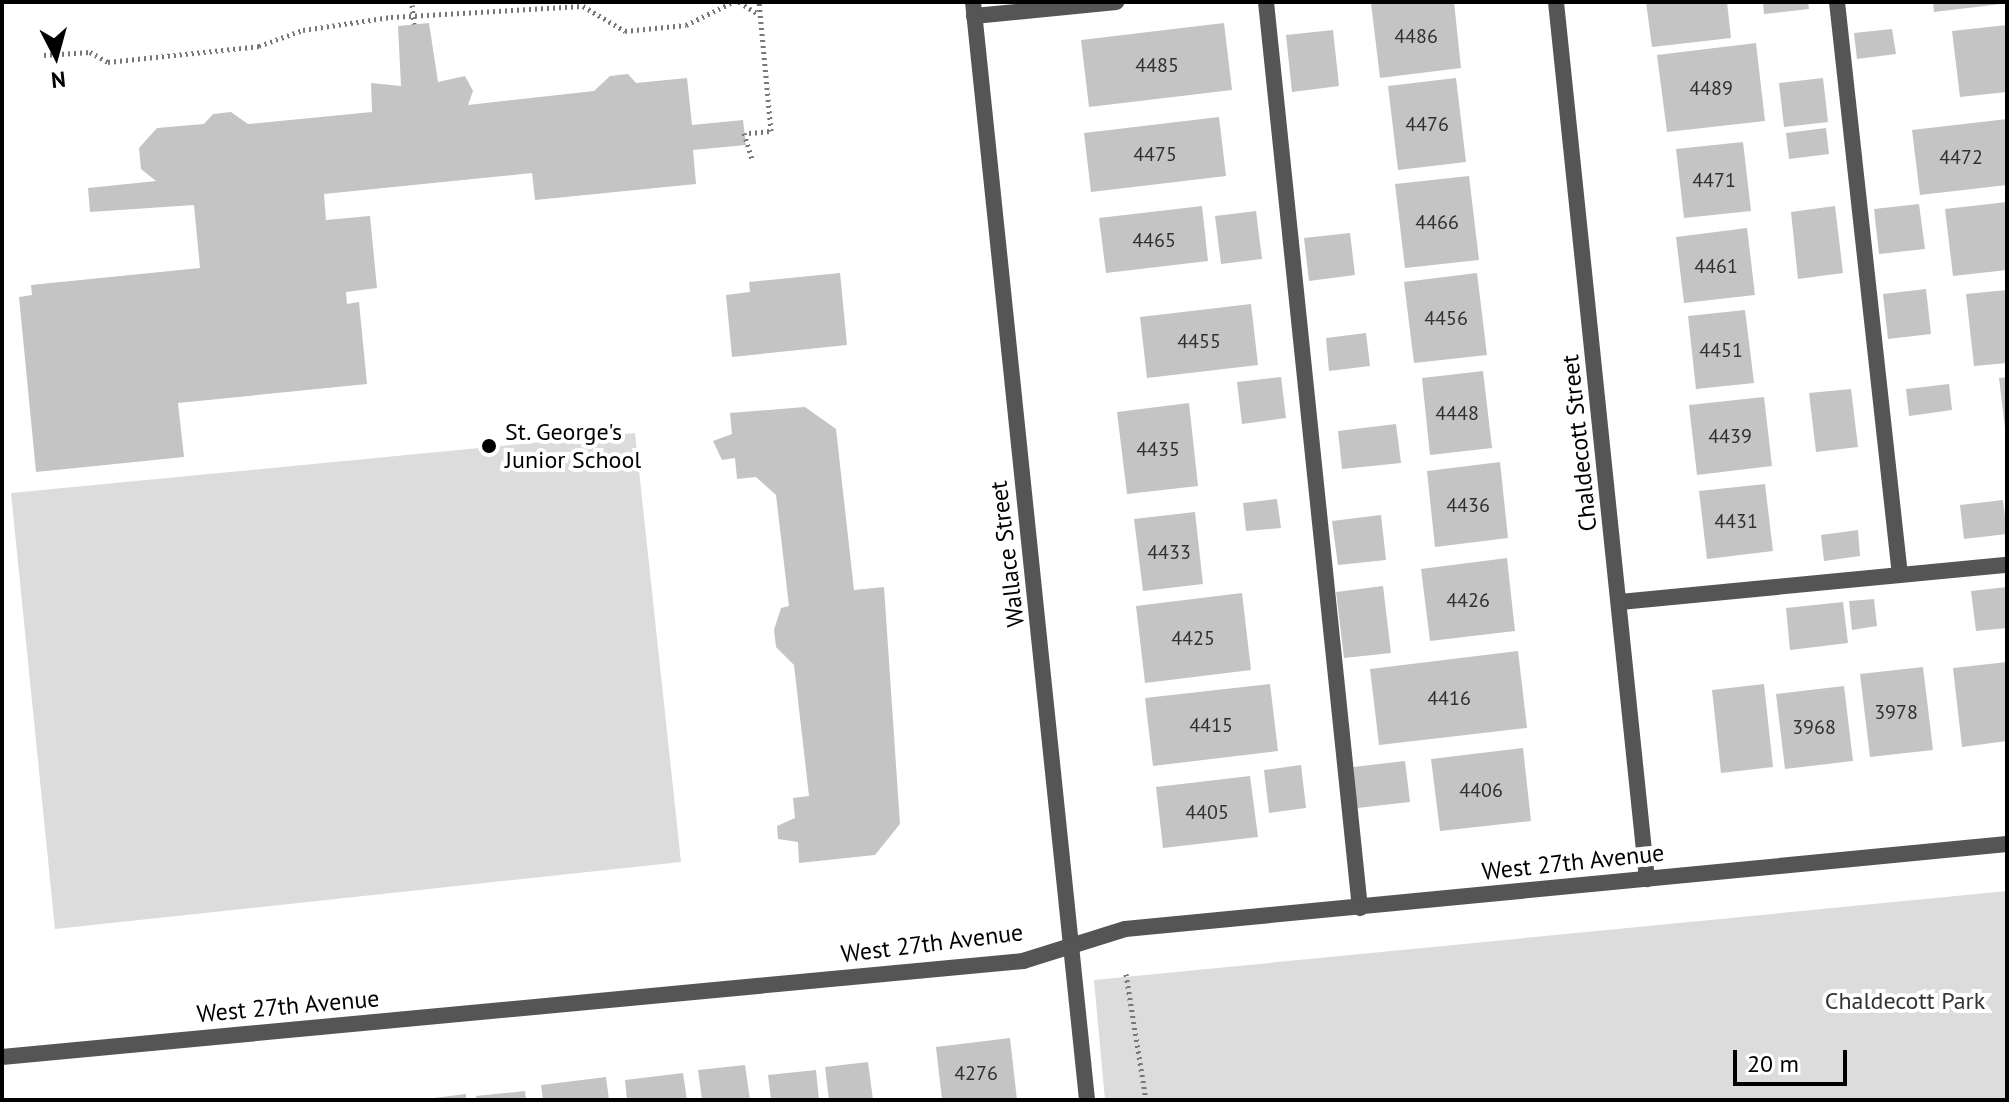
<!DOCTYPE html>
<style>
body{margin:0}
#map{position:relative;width:2009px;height:1102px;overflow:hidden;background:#fff;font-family:"PT Sans",sans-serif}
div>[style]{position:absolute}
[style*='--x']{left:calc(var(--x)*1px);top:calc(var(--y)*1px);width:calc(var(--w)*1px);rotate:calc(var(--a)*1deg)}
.green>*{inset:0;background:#dcdcdc}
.building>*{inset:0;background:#c4c4c4}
.path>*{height:5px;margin-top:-2.5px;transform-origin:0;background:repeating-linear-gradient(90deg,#777 0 2px,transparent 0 6px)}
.lane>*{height:16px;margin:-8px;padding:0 8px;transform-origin:8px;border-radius:8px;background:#555}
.street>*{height:16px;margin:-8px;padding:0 8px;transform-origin:8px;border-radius:8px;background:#555}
.dots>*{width:22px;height:22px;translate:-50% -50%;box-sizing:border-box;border:4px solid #fff;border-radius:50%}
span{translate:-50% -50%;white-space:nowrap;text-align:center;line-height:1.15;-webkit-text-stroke:8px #fff;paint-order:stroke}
.number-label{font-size:20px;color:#313131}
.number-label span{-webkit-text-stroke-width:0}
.poi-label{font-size:24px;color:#000}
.left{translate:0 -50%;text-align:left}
.street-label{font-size:24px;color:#000}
.park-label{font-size:24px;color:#333}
.frame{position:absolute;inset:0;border:4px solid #000;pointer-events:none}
.north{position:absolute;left:16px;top:16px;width:80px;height:80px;-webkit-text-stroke:6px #fff;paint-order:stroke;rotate:174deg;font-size:22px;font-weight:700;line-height:32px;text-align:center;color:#000}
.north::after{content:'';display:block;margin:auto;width:28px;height:36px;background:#000;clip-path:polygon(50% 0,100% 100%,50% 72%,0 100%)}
.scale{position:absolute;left:1733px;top:1050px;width:114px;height:36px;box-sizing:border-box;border:4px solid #000;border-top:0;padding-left:10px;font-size:24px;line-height:28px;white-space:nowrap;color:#000;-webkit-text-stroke:6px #fff;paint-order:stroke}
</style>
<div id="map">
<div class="green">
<div style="clip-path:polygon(635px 433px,681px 862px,55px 929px,11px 493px)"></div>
<div style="clip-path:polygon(2007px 891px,2007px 1100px,1105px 1100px,1094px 980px)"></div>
</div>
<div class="building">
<div style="clip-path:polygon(1454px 2px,1461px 68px,1380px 78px,1371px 3px)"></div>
<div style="clip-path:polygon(1646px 2px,1727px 2px,1731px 38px,1652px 47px)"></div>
<div style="clip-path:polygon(1763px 2px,1808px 2px,1809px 9px,1764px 14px)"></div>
<div style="clip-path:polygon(1933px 2px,2001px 2px,2001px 4px,1934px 12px)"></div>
<div style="clip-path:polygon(429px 23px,438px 82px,465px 76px,473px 91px,468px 105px,594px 91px,610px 76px,628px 74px,636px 83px,687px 78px,692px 125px,743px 120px,746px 145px,693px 150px,696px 184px,535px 200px,532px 173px,324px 194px,326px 220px,370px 216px,377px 288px,346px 292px,347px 304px,359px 302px,367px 384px,178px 403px,184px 457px,36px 472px,19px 297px,32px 295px,31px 285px,200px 268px,194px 205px,90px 212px,88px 188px,156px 181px,141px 169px,139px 148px,157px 128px,204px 124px,213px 114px,231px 112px,248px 124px,372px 112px,371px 83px,401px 86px,398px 26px)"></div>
<div style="clip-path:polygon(1224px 23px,1232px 90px,1089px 107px,1081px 40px)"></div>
<div style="clip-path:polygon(2007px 25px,2007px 92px,1960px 97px,1952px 31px)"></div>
<div style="clip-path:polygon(1892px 29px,1896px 54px,1857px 59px,1854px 33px)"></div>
<div style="clip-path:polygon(1333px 30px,1339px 86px,1292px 92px,1286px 35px)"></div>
<div style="clip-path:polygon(1756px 43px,1765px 121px,1667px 132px,1657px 55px)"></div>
<div style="clip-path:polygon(1456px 78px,1466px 162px,1398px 170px,1388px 86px)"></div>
<div style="clip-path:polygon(1823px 78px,1828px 122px,1784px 127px,1779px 83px)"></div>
<div style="clip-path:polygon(1219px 117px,1226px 176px,1091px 192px,1084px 133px)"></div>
<div style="clip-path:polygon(2007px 119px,2007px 185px,1920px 195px,1912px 130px)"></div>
<div style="clip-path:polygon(1826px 128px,1829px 154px,1789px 159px,1786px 133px)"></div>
<div style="clip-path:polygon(1743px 142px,1751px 211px,1684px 218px,1676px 149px)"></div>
<div style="clip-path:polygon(1469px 176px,1479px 260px,1405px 268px,1395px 184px)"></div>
<div style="clip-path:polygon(2007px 202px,2007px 270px,1953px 276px,1945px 209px)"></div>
<div style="clip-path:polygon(1919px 204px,1925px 249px,1879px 254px,1874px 209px)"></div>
<div style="clip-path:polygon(1202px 206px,1208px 261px,1106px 273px,1099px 218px)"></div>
<div style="clip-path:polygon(1835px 206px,1843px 273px,1798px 279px,1791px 212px)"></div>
<div style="clip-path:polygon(1256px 211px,1262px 259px,1221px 264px,1215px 216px)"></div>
<div style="clip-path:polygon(1747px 228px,1755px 295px,1684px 303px,1676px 237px)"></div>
<div style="clip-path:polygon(1350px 233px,1355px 275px,1309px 281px,1304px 238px)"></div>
<div style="clip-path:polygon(840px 273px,847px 345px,732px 357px,726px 295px,750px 292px,749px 282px)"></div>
<div style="clip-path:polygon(1477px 273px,1487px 355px,1414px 363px,1404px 282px)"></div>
<div style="clip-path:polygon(1926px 289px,1931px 334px,1888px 339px,1883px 294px)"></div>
<div style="clip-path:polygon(2007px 290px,2007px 363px,1974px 366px,1966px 294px)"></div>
<div style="clip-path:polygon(1251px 304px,1258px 365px,1147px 378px,1140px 317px)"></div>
<div style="clip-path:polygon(1745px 310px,1754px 383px,1696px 389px,1688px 316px)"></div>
<div style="clip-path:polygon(1366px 333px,1370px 366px,1329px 371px,1326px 338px)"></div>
<div style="clip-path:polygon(1483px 371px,1492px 448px,1430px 455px,1422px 378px)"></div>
<div style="clip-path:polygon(1281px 377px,1286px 418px,1242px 424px,1237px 382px)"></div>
<div style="clip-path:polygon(2007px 377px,2007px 427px,2005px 428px,1999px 378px)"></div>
<div style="clip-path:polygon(1949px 384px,1952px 410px,1909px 416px,1906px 389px)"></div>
<div style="clip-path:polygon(1851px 389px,1858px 447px,1816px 452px,1809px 393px)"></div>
<div style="clip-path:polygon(1764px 397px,1772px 466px,1697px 475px,1689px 405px)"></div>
<div style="clip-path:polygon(1189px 403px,1198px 486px,1127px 494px,1117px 412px)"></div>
<div style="clip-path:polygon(805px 407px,836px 429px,854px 590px,884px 587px,900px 824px,875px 855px,799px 863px,798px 842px,778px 839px,777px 826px,795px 818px,793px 798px,809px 796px,794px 665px,776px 647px,774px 630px,781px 608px,789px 606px,776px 495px,756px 477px,737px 479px,735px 458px,722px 460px,713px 441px,732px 434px,730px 413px)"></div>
<div style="clip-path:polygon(1396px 424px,1401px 463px,1342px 469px,1338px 431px)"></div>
<div style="clip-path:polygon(1500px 462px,1508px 538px,1435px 547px,1427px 471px)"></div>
<div style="clip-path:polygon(1765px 484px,1773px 551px,1707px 559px,1699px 491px)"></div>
<div style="clip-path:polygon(1277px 499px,1281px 528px,1246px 531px,1243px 503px)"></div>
<div style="clip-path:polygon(2003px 500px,2007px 534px,1964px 539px,1960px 505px)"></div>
<div style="clip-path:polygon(1195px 512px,1203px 584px,1143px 591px,1134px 519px)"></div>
<div style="clip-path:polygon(1381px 515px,1386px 560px,1338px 565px,1332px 521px)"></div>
<div style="clip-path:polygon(1858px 530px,1860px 556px,1824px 561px,1821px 535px)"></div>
<div style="clip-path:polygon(1507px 558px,1515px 631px,1430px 641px,1421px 569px)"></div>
<div style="clip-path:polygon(1383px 586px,1391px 653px,1344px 658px,1336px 592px)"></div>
<div style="clip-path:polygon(2007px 587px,2007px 628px,1976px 631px,1971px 591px)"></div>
<div style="clip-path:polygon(1242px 593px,1251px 670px,1145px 683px,1136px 606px)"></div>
<div style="clip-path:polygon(1874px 599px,1877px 626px,1852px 630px,1849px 601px)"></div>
<div style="clip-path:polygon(1843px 602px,1848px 643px,1790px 650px,1786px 608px)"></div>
<div style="clip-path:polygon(1518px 651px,1527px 728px,1379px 745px,1370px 669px)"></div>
<div style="clip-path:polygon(2007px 662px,2007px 741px,1962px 747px,1953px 668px)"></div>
<div style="clip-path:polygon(1923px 667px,1933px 750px,1870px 757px,1860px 674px)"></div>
<div style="clip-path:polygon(1270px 684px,1278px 751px,1153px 766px,1145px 698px)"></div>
<div style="clip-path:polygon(1764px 684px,1773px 767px,1721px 773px,1712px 690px)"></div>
<div style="clip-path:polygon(1844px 686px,1853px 761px,1785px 769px,1776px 694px)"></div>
<div style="clip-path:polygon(1523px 748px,1531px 821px,1440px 831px,1431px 759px)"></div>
<div style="clip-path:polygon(1405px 761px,1410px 802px,1357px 808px,1353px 767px)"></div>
<div style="clip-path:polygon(1301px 765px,1306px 808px,1269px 813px,1264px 770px)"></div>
<div style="clip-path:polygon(1250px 776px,1258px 837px,1163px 848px,1156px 787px)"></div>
<div style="clip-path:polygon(1010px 1038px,1017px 1100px,942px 1100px,936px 1047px)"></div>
<div style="clip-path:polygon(868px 1062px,873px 1100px,829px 1100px,825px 1067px)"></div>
<div style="clip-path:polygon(745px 1065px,750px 1100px,702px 1100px,698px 1070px)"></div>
<div style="clip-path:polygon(816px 1070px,819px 1100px,771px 1100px,768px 1075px)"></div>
<div style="clip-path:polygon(683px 1073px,687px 1100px,627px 1100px,625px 1080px)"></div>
<div style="clip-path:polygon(606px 1077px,609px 1100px,543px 1100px,541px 1085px)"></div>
<div style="clip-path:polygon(525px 1091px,526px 1100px,477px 1100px,476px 1096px)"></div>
<div style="clip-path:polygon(466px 1094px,466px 1100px,434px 1100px,434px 1098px)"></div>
</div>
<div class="path">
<div style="--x:739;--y:2;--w:22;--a:32"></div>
<div style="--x:412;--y:5;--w:19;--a:84"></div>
<div style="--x:44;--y:55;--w:46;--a:-3.7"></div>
<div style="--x:90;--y:52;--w:21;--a:29"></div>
<div style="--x:108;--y:62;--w:152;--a:-6"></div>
<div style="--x:259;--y:46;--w:47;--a:-20"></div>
<div style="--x:303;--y:30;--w:89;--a:-8.4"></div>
<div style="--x:391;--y:17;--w:192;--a:-3.3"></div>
<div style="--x:583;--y:6;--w:49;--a:30.8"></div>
<div style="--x:625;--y:31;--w:61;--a:-5.6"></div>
<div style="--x:686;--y:25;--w:52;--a:-26.1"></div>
<div style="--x:744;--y:133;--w:28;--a:73"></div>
<div style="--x:749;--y:133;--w:22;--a:-5"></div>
<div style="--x:771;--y:131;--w:130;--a:-95.3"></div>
<div style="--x:1126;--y:974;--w:128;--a:81"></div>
</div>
<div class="lane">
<div style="--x:1266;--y:2;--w:911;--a:84.08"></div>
<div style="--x:1837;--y:2;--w:576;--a:83.73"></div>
<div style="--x:974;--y:16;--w:143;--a:-5.6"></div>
<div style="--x:1620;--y:602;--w:389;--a:-5.5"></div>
</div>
<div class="street">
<div style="--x:973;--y:2;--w:1104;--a:84.07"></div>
<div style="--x:1556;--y:2;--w:882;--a:84.08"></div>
<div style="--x:2;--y:1057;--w:1026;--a:-5.37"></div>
<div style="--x:1023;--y:961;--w:107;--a:-17.4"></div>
<div style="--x:1125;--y:929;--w:886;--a:-5.5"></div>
</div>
<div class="dots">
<div style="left:489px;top:446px;background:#000"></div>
</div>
<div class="number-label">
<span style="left:1416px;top:36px">4486</span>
<span style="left:1157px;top:65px">4485</span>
<span style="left:1711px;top:88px">4489</span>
<span style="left:1427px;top:124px">4476</span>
<span style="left:1155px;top:154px">4475</span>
<span style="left:1961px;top:157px">4472</span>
<span style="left:1714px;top:180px">4471</span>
<span style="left:1437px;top:222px">4466</span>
<span style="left:1154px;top:240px">4465</span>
<span style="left:1716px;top:266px">4461</span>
<span style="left:1446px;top:318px">4456</span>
<span style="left:1199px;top:341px">4455</span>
<span style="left:1721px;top:350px">4451</span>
<span style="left:1457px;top:413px">4448</span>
<span style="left:1730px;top:436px">4439</span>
<span style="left:1158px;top:449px">4435</span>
<span style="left:1468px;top:505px">4436</span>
<span style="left:1736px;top:521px">4431</span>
<span style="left:1169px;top:552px">4433</span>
<span style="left:1468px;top:600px">4426</span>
<span style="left:1193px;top:638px">4425</span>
<span style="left:1449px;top:698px">4416</span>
<span style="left:1896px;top:712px">3978</span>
<span style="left:1211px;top:725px">4415</span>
<span style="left:1814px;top:727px">3968</span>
<span style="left:1481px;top:790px">4406</span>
<span style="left:1207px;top:812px">4405</span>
<span style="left:976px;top:1073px">4276</span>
</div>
<div class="poi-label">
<span class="left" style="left:505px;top:446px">St. George's<br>Junior School</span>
</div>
<div class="street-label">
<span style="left:1579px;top:443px;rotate:-96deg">Chaldecott Street</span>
<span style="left:1007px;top:554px;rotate:-97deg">Wallace Street</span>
<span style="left:1573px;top:862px;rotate:-6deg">West 27th Avenue</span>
<span style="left:932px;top:943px;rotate:-7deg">West 27th Avenue</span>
<span style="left:288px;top:1006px;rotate:-5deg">West 27th Avenue</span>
</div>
<div class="park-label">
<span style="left:1905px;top:1001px">Chaldecott Park</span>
</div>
<div class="frame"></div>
<div class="north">N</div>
<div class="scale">20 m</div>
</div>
